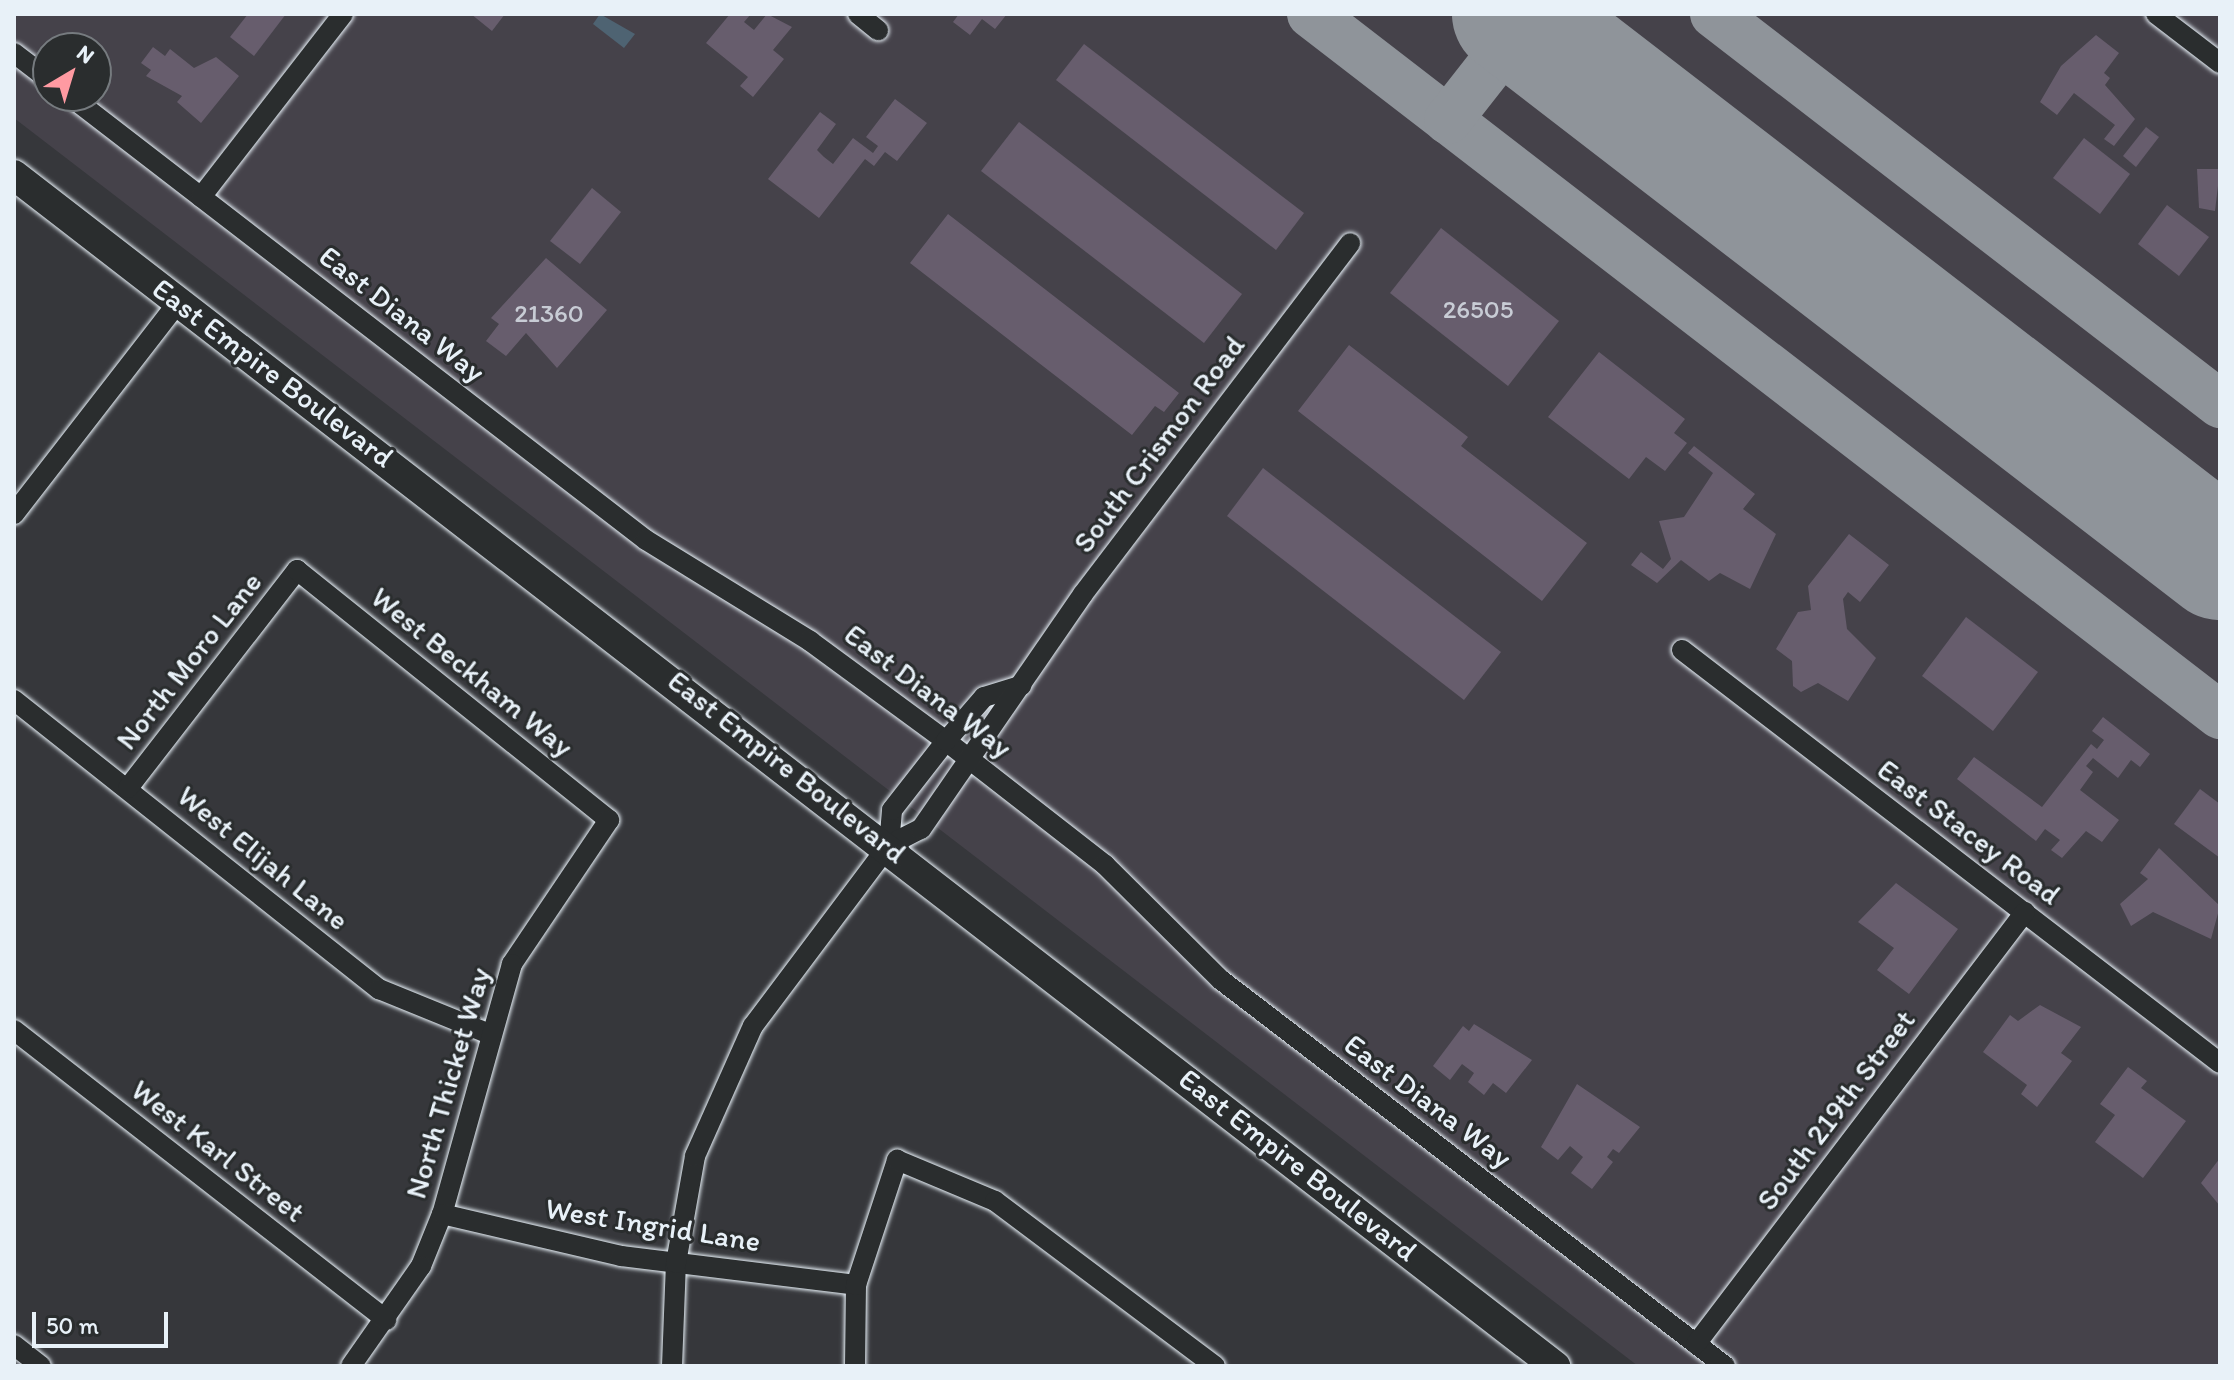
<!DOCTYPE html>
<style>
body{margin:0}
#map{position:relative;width:2234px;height:1380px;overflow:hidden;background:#36373b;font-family:Itim,sans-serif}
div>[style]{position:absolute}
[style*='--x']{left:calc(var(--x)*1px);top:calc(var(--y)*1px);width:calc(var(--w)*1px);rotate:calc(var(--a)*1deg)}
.built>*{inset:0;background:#45424a}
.water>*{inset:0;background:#4e6372}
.taxiway>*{height:48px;margin:-24px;padding:0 24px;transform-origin:24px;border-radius:24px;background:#8f949a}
.runway>*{height:122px;margin:-61px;padding:0 61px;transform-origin:61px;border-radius:61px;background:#8f949a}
.building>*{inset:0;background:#675d6d}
.roads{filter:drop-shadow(0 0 2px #e8f1f8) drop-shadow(0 0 2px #e8f1f8)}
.street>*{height:20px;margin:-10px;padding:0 10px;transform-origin:10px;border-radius:10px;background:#2a2d2e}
.secondary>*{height:30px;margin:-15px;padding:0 15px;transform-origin:15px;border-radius:15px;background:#2a2d2e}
span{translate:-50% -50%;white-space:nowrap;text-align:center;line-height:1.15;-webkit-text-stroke:6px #2a2d2e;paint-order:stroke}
.number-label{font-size:26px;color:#c8ccd5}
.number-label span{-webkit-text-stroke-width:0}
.street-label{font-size:30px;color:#e8f1f8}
.frame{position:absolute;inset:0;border:16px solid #e8f1f8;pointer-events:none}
.north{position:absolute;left:32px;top:32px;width:80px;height:80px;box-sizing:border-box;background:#2a2d2e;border:2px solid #767b7f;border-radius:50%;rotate:38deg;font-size:22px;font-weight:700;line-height:32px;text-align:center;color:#e8f1f8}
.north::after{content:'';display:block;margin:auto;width:28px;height:36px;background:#ff9aa2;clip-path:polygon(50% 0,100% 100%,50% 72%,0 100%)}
.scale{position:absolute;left:32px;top:1312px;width:136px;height:36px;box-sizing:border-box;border:4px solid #e8f1f8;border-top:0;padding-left:10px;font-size:24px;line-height:28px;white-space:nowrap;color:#e8f1f8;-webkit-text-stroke:6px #2a2d2e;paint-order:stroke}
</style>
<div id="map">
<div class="built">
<div style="clip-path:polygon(evenodd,14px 14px,2220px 14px,2220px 1366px,1638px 1366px,14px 118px,14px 14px,48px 48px,96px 48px,96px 96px,48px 96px,48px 48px)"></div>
</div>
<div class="water">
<div style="clip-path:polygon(600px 14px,635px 34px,624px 48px,593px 24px)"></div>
</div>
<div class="taxiway">
<div style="--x:1311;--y:14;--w:1148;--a:37.64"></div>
<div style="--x:1714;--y:14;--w:639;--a:37.62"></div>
<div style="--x:1448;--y:120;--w:135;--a:-51.9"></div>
</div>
<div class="runway">
<div style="--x:1513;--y:14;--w:893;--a:37.63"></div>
</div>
<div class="building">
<div style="clip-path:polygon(248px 14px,286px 14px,254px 56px,230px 37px)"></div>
<div style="clip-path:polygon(471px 14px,505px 14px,492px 31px)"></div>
<div style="clip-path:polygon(730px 14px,751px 14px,744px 22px,754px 30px,767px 14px,792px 27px,773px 50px,784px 59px,753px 97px,740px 86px,748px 77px,706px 43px)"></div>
<div style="clip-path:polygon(959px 14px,1018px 14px,1007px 14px,995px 29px,982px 19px,970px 35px,953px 22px)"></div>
<div style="clip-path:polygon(2096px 35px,2119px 53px,2104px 73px,2110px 78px,2105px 85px,2135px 119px,2114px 146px,2104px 139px,2115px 125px,2074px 93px,2057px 115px,2040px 102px,2061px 66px)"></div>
<div style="clip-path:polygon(1084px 44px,1304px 213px,1276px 250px,1056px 80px)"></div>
<div style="clip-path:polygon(153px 47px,165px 56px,170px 49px,194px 68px,216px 57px,239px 76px,201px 123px,177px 102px,182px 96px,146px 76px,151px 70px,141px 63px)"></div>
<div style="clip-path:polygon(895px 99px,927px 123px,897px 161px,885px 152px,874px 166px,865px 159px,819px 218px,768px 179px,820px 112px,836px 124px,817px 150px,824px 157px,833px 164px,853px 138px,873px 153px,878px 146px,866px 137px)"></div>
<div style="clip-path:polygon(1019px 122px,1242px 294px,1204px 343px,981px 171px)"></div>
<div style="clip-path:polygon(2146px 127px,2159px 137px,2136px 167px,2123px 156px)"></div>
<div style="clip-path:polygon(2084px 138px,2130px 174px,2100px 214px,2053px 178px)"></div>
<div style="clip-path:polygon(2197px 169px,2220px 169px,2215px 211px,2199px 208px)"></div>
<div style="clip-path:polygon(592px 188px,621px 212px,580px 264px,550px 241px)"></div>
<div style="clip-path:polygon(2167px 205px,2209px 237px,2179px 276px,2138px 244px)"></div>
<div style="clip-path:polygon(948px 214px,1179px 393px,1164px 412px,1155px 406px,1132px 435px,910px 263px)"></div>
<div style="clip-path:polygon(1441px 228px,1559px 321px,1508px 386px,1390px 293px)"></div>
<div style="clip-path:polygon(546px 258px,607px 310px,557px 368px,526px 333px,506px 356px,486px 341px,499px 324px,491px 318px)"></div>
<div style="clip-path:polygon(1349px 345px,1468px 437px,1461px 446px,1587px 543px,1542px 601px,1298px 411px)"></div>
<div style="clip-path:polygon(1599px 352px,1685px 419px,1674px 433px,1687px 443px,1665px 471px,1646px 457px,1629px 479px,1548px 417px)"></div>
<div style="clip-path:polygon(1694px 446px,1755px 494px,1743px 509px,1776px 534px,1750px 589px,1720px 573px,1709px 581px,1681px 560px,1657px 583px,1631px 565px,1641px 552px,1663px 569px,1671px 559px,1659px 521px,1684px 517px,1713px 473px,1688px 453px)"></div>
<div style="clip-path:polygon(1263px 468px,1501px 652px,1464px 700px,1227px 516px)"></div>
<div style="clip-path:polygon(1849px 534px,1889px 565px,1860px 602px,1848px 592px,1843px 599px,1847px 629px,1876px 658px,1848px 701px,1818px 683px,1801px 692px,1793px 686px,1792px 661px,1776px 649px,1798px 612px,1811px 610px,1808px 586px)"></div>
<div style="clip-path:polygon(1966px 617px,2038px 672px,1993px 731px,1922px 676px)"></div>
<div style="clip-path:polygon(2103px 717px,2150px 754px,2140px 767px,2131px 760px,2118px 778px,2093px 758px,2086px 766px,2093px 772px,2080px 790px,2119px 820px,2102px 842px,2086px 831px,2062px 858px,2051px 850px,2060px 840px,2045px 829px,2036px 841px,1957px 779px,1974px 757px,2042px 807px,2091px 744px,2097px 749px,2104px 740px,2092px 731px)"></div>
<div style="clip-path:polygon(2200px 789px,2220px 804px,2220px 858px,2174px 824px)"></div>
<div style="clip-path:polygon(2159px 848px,2220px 906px,2211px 939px,2153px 912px,2131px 926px,2120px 904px,2148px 879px,2140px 873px)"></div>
<div style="clip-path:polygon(1896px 883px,1958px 929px,1909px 994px,1877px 970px,1894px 948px,1858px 922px)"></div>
<div style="clip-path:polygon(2040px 1005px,2081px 1027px,2061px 1053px,2072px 1061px,2037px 1107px,2021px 1094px,2027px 1085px,1983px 1052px,2010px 1015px,2018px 1021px)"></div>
<div style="clip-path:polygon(1474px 1024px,1532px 1060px,1506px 1093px,1493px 1083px,1484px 1095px,1468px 1082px,1474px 1073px,1462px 1064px,1450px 1080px,1433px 1066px,1463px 1026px,1469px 1031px)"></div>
<div style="clip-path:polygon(2128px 1067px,2147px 1081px,2141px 1088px,2186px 1121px,2143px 1178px,2095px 1142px,2115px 1115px,2100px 1104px)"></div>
<div style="clip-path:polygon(1577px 1084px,1640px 1127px,1619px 1153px,1613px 1149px,1607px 1157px,1613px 1162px,1592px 1189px,1571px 1173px,1583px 1157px,1570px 1146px,1558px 1160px,1541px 1147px)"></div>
<div style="clip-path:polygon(2220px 1158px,2220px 1206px,2201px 1183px)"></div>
</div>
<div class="roads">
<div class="street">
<div style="--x:858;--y:14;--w:26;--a:39"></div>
<div style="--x:2156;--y:14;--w:81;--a:37.4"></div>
<div style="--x:14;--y:53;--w:43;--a:37.4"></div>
<div style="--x:70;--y:96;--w:727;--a:37.63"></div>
<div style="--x:646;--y:540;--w:193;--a:31.6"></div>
<div style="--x:810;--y:641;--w:169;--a:36.3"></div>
<div style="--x:946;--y:741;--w:202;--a:37.9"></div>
<div style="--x:1105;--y:865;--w:163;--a:44.8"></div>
<div style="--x:1221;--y:980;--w:635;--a:37.45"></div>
<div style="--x:201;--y:197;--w:232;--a:-52.2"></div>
<div style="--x:14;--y:514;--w:269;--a:-52.2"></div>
<div style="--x:1682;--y:650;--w:678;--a:37.51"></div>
<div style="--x:14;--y:700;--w:466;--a:38.4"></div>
<div style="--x:379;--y:989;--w:120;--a:22.1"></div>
<div style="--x:128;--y:788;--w:276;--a:-52.2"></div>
<div style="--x:297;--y:570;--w:400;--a:38.7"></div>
<div style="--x:609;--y:820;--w:174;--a:124"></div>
<div style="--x:512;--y:964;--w:260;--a:105.6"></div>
<div style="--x:442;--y:1214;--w:56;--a:112"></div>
<div style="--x:421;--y:1266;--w:122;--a:125"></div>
<div style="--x:889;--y:845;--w:35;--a:-85"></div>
<div style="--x:892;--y:810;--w:88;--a:-52"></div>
<div style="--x:946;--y:741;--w:58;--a:-49.2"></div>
<div style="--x:984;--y:697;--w:39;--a:-17"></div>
<div style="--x:14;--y:1030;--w:472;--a:37.9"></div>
<div style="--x:442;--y:1214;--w:184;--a:13.2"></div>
<div style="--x:621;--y:1256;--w:237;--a:7"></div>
<div style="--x:1696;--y:1344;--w:543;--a:-52.71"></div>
<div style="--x:14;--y:1345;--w:34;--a:38"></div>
<div style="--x:672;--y:1366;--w:103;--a:-87.8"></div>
<div style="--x:676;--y:1263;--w:109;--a:-79.9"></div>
<div style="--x:695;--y:1156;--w:142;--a:-66"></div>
<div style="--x:753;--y:1026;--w:226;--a:-53.1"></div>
<div style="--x:889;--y:845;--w:36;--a:-27"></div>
<div style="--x:921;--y:829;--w:285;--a:-55.4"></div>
<div style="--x:1083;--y:594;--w:441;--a:-52.7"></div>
<div style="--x:855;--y:1366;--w:81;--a:-89.3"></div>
<div style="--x:856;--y:1285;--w:132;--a:-71.8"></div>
<div style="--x:897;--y:1160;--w:106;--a:22.7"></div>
<div style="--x:995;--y:1201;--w:275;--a:36.9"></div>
</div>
<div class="secondary">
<div style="--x:14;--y:175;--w:1948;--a:37.7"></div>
</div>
</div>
<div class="number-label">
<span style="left:1478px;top:310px">26505</span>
<span style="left:549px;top:314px">21360</span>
</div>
<div class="street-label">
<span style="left:402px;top:314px;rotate:38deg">East Diana Way</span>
<span style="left:273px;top:373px;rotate:37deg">East Empire Boulevard</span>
<span style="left:1159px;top:444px;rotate:-53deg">South Crismon Road</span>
<span style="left:189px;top:661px;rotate:-52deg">North Moro Lane</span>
<span style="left:472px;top:672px;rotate:39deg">West Beckham Way</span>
<span style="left:928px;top:691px;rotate:37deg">East Diana Way</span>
<span style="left:787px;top:767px;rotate:38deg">East Empire Boulevard</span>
<span style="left:1969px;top:832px;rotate:37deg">East Stacey Road</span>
<span style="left:263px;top:858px;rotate:39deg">West Elijah Lane</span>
<span style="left:448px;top:1083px;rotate:-74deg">North Thicket Way</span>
<span style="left:1428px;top:1101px;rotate:37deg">East Diana Way</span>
<span style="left:1836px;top:1110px;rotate:-53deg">South 219th Street</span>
<span style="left:218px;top:1151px;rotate:38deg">West Karl Street</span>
<span style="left:1298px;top:1165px;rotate:38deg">East Empire Boulevard</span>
<span style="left:653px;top:1225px;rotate:9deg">West Ingrid Lane</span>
</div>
<div class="frame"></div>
<div class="north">N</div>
<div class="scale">50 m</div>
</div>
